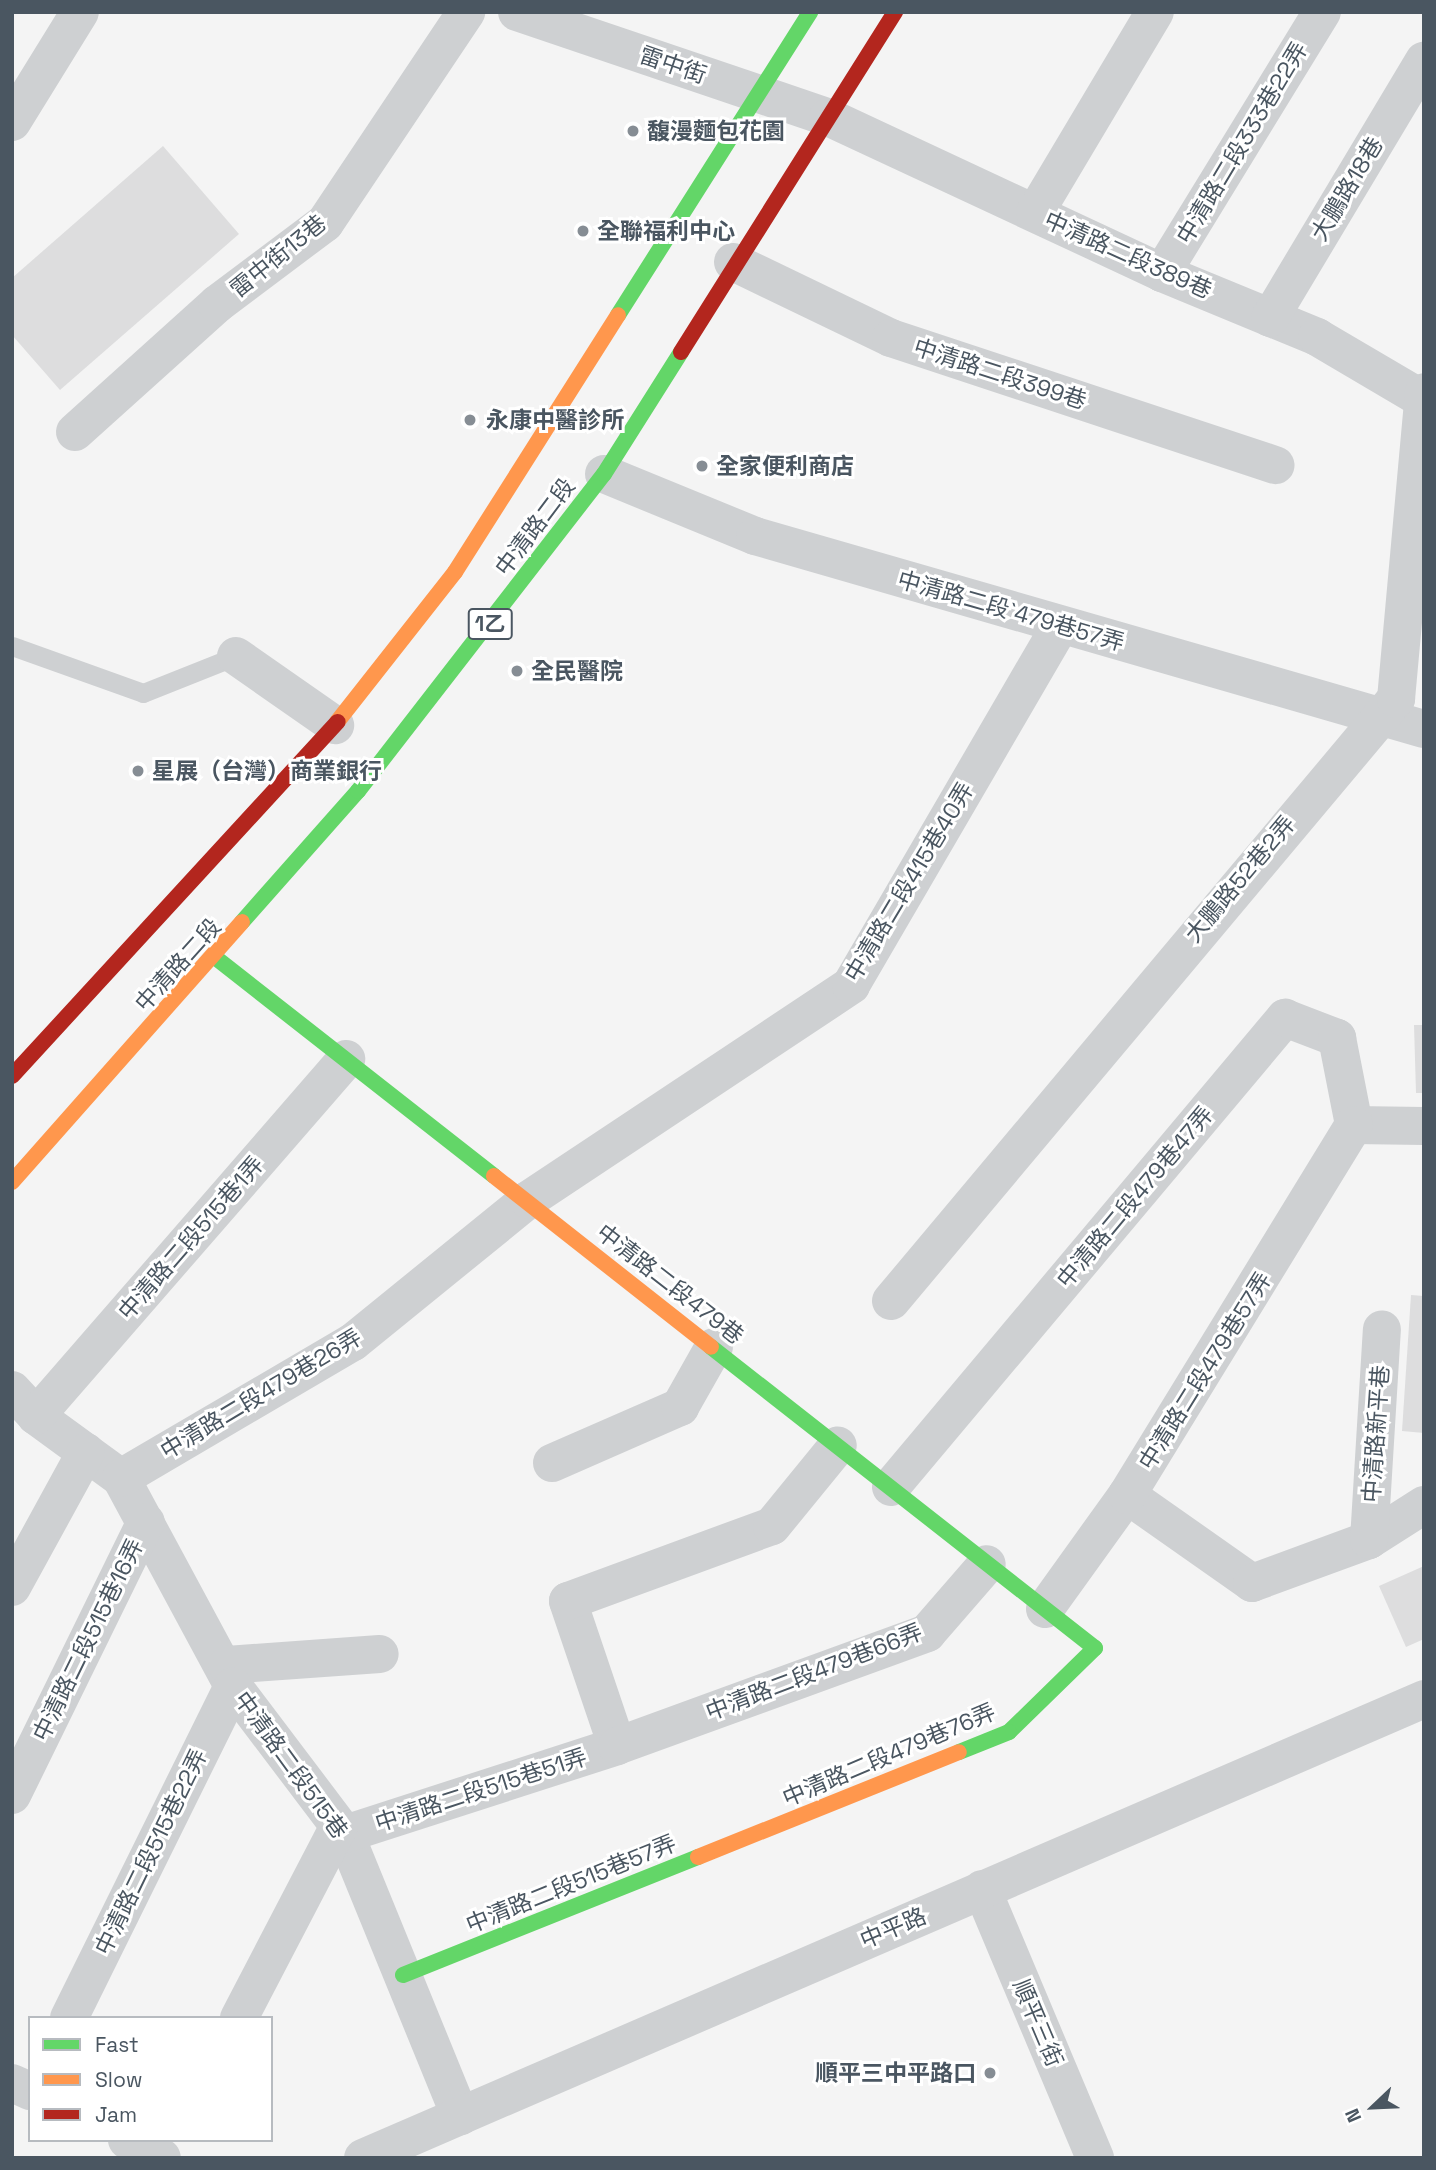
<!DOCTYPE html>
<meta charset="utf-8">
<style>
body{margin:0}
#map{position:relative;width:1436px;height:2170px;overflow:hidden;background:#f4f4f4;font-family:"Space Grotesk","Noto Sans TC",sans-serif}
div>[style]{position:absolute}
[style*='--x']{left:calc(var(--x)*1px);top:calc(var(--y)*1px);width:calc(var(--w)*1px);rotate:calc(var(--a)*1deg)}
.building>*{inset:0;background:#ddddde}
.lane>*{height:19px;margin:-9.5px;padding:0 9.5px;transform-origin:9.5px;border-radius:9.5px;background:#ced0d2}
.street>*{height:38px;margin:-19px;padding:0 19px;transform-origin:19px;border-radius:19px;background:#ced0d2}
.fast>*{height:16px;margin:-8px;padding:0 8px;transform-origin:8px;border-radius:8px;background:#63d668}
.slow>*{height:16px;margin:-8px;padding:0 8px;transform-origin:8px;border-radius:8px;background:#ff974d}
.jam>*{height:16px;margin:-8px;padding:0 8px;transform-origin:8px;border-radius:8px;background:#b3261e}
.dots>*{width:19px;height:19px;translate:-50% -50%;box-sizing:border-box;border:4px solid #fff;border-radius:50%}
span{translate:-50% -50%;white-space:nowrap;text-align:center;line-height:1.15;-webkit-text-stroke:6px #fff;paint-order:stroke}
.shield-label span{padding:2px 5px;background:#fff;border:2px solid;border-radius:5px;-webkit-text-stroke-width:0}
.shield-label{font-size:21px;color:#4a5661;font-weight:700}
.street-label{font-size:23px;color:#4a5661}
.poi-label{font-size:23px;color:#4a5661;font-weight:700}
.left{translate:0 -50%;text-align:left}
.right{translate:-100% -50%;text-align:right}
.frame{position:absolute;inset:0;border:14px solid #4a5661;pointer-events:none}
.legend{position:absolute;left:28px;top:2016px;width:245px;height:126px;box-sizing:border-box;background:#fff;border:2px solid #b7bbc0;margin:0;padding:9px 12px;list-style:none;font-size:21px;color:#4a5661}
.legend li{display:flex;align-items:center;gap:14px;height:35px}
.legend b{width:35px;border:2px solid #b7bbc0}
.north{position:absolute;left:1338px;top:2072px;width:70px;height:70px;-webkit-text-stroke:5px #fff;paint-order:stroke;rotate:247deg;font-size:19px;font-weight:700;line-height:28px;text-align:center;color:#4a5661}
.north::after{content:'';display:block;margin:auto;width:24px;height:32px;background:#4a5661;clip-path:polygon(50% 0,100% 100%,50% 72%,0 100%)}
</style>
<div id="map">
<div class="building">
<div style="clip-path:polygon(163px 146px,239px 234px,60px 390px,12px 335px,12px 278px)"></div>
<div style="clip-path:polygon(1414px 1025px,1424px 1025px,1424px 1093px,1416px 1093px)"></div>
<div style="clip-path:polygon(1411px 1295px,1424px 1296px,1424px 1433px,1402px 1431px)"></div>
<div style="clip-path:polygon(1424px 1566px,1424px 1639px,1406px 1647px,1379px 1586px)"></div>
</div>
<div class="lane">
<div style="--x:12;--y:646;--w:139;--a:19.7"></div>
<div style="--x:143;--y:693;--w:100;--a:-21.7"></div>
</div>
<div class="street">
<div style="--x:517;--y:12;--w:328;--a:18.7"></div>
<div style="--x:828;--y:117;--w:369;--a:25"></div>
<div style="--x:1162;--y:273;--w:168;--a:22.4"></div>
<div style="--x:1317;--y:337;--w:124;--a:30.5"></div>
<div style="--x:12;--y:122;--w:129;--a:-58.3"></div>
<div style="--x:1035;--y:213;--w:234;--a:-59.2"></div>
<div style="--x:733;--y:262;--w:175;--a:25.7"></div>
<div style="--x:891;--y:338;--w:405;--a:18.3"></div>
<div style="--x:1162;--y:273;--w:306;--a:-58.5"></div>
<div style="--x:1270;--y:318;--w:300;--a:-59.1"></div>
<div style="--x:75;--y:432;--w:191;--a:-42"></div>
<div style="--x:217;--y:304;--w:135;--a:-36.9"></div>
<div style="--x:325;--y:223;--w:254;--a:-56.2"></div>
<div style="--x:604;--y:474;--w:163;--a:22.3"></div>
<div style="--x:755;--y:536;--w:696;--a:16.09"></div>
<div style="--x:236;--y:656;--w:121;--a:34.9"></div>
<div style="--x:1354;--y:1125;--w:70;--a:0.8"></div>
<div style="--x:891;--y:1301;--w:786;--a:-50.01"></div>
<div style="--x:1396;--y:699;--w:308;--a:-84.8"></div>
<div style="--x:12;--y:1390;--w:35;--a:47"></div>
<div style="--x:36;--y:1416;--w:105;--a:36.1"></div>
<div style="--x:121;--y:1478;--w:236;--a:61.7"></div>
<div style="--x:233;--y:1686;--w:186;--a:52.9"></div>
<div style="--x:345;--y:1834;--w:305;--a:67.8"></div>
<div style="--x:36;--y:1416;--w:473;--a:-49"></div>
<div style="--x:552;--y:1463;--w:140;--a:-23.6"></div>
<div style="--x:680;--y:1407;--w:69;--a:-60.5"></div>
<div style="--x:121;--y:1478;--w:269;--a:-30.4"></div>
<div style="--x:353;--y:1342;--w:225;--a:-39.1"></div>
<div style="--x:528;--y:1200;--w:388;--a:-33.6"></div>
<div style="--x:851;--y:985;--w:414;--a:-59.8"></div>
<div style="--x:891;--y:1487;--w:613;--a:-49.97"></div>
<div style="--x:1285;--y:1018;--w:56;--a:21"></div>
<div style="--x:1337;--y:1038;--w:89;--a:78.9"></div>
<div style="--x:1127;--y:1495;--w:153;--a:35.1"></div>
<div style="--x:1252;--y:1583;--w:125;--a:-20.2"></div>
<div style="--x:1369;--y:1540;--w:65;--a:-32.5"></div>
<div style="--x:1369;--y:1540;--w:211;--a:-86.5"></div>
<div style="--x:12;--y:1587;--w:154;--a:-61.3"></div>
<div style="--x:1045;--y:1609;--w:140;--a:-54.3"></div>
<div style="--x:1127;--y:1495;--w:434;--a:-58.5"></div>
<div style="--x:227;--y:1665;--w:153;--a:-4.1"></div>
<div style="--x:617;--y:1746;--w:153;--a:-108.7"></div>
<div style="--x:568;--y:1601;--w:217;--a:-20.2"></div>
<div style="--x:772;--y:1526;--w:104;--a:-50.8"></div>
<div style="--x:12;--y:1795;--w:304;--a:-63.9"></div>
<div style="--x:345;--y:1834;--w:286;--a:-17.9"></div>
<div style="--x:617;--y:1746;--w:330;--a:-20"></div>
<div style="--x:927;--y:1633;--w:91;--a:-49"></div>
<div style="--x:982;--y:1889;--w:292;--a:67.2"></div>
<div style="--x:69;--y:2018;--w:370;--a:-63.7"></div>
<div style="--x:239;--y:2018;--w:216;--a:-62.5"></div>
<div style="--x:12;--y:2083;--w:20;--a:24"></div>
<div style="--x:127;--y:2140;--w:39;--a:27"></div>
<div style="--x:363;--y:2158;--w:1156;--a:-23.39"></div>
</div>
<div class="fast">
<div style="--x:618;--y:315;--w:359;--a:-57.6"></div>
<div style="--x:242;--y:922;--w:175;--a:-48.5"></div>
<div style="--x:358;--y:791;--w:401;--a:-52.2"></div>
<div style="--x:604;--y:474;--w:144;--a:-57.7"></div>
<div style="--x:216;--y:958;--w:353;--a:38.1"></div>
<div style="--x:711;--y:1347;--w:488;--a:38.1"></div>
<div style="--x:1095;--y:1648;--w:120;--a:135.7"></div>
<div style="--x:1009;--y:1732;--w:54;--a:158.2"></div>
<div style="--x:403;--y:1975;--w:318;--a:-21.8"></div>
</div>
<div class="slow">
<div style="--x:337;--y:722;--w:191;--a:-51.8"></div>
<div style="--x:455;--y:572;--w:304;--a:-57.6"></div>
<div style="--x:494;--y:1176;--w:276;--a:38.2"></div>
<div style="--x:12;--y:1182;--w:347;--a:-48.5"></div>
<div style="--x:698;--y:1857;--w:281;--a:-21.9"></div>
</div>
<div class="jam">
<div style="--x:681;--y:352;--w:402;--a:-57.8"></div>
<div style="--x:12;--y:1076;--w:481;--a:-47.4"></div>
</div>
<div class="dots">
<div style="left:633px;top:131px;background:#868d94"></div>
<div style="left:583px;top:231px;background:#868d94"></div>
<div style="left:470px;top:420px;background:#868d94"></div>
<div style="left:702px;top:466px;background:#868d94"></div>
<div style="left:517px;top:671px;background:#868d94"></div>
<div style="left:138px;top:771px;background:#868d94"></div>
<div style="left:990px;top:2073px;background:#868d94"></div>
</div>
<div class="shield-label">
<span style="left:490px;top:624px">1乙</span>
</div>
<div class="street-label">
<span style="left:673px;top:65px;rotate:19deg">雷中街</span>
<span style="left:1242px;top:143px;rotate:-59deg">中清路二段333巷22弄</span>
<span style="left:1347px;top:189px;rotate:-59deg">大鵬路18巷</span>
<span style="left:1128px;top:255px;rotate:24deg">中清路二段389巷</span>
<span style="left:278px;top:256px;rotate:-39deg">雷中街13巷</span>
<span style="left:1000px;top:374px;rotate:18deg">中清路二段399巷</span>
<span style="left:535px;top:527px;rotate:-53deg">中清路二段</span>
<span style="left:1011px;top:611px;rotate:16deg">中清路二段ˋ479巷57弄</span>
<span style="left:1240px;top:879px;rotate:-50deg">大鵬路52巷2弄</span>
<span style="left:909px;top:882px;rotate:-59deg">中清路二段415巷40弄</span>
<span style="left:178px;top:965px;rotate:-48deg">中清路二段</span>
<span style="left:1135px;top:1197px;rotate:-50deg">中清路二段479巷47弄</span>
<span style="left:191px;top:1238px;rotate:-49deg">中清路二段515巷1弄</span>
<span style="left:670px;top:1284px;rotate:38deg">中清路二段479巷</span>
<span style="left:1205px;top:1371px;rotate:-58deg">中清路二段479巷57弄</span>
<span style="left:261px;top:1394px;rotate:-31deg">中清路二段479巷26弄</span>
<span style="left:1376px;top:1434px;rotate:-86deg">中清路新平巷</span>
<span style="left:88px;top:1640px;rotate:-64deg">中清路二段515巷16弄</span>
<span style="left:814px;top:1672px;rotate:-21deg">中清路二段479巷66弄</span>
<span style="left:889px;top:1755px;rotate:-23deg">中清路二段479巷76弄</span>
<span style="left:291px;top:1765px;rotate:54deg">中清路二段515巷</span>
<span style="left:481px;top:1790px;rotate:-18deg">中清路二段515巷51弄</span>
<span style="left:151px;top:1852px;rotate:-64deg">中清路二段515巷22弄</span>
<span style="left:571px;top:1884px;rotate:-22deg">中清路二段515巷57弄</span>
<span style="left:893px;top:1928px;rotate:-23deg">中平路</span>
<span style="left:1038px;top:2023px;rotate:67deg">順平三街</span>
</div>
<div class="poi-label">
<span class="left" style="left:647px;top:131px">馥漫麵包花園</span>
<span class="left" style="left:597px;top:231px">全聯福利中心</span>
<span class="left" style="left:486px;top:420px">永康中醫診所</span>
<span class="left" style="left:716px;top:466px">全家便利商店</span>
<span class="left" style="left:531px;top:671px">全民醫院</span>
<span class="left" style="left:152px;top:771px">星展（台灣）商業銀行</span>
<span class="right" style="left:976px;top:2073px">順平三中平路口</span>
</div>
<div class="frame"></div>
<ul class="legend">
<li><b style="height:9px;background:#63d668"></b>Fast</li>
<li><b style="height:9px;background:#ff974d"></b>Slow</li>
<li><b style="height:9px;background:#b3261e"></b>Jam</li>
</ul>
<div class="north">N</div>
</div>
